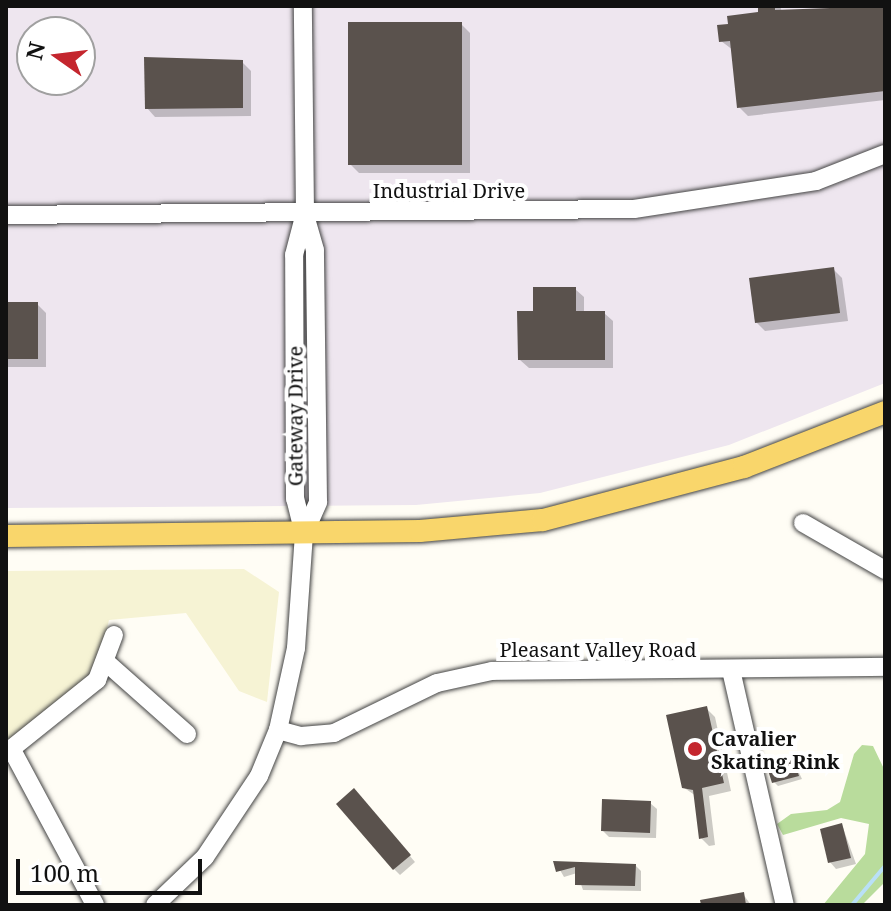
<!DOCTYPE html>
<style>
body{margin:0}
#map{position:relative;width:891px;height:911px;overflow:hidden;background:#fffdf5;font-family:"Noto Serif",serif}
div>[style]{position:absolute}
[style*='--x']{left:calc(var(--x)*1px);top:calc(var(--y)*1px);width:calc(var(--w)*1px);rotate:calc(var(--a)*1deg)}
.industrial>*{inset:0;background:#eee6ef}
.farmland>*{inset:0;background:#f6f3d4}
.forest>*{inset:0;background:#b9dc9c}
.shadow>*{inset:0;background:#0003}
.stream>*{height:4px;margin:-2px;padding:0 2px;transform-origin:2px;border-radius:2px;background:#b9e0f7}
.building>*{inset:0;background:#5a524d}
.roads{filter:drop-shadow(0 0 2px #444) drop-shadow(0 0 2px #444)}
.minor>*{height:18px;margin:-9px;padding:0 9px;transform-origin:9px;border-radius:9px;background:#fff}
.major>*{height:22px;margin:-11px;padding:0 11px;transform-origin:11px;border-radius:11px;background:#f9d66b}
.dots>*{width:22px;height:22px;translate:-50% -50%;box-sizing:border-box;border:4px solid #fff;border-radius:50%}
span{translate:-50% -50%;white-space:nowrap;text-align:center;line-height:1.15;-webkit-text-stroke:8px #fff;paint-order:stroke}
.street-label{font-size:20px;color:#111}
.poi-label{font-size:20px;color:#111;font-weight:700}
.left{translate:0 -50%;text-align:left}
.frame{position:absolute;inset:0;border:8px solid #111;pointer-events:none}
.north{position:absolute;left:16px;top:16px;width:80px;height:80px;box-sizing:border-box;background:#fff;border:2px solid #a0a0a0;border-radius:50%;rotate:284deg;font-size:22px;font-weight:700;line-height:32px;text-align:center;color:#111}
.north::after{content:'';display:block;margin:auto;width:28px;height:36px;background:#c4262e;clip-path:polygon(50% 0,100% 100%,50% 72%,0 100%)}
.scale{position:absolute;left:16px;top:859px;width:186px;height:36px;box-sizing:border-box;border:4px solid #111;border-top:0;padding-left:10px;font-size:24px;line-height:28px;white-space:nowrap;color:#111;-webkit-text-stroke:6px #fff;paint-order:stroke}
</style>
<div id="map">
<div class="industrial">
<div style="clip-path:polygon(evenodd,6px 6px,885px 6px,885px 383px,729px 445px,540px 493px,416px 505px,6px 508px,6px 6px,32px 32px,80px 32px,80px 80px,32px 80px,32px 32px)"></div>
</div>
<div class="farmland">
<div style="clip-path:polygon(244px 569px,279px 592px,267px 702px,239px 691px,186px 613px,109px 620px,101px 655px,88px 681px,6px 744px,6px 571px)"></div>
</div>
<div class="forest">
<div style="clip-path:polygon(862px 745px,873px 746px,885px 771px,885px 882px,862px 905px,823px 905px,865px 854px,869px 824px,841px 818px,783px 835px,777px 824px,791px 814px,827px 810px,840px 802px,854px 754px)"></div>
</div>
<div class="shadow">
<div style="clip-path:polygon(760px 6px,780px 6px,782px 12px,885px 6px,885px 100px,748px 116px,739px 107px,733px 50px,721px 41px,730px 25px,761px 14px)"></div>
<div style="clip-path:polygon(461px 24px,470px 33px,470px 173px,359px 173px,350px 164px)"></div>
<div style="clip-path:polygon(242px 62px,251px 71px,251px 116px,155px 117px,147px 108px)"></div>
<div style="clip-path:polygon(833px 269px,842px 278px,848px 321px,765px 331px,756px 322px)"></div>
<div style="clip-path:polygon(575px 289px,584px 297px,584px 313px,604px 313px,613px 321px,613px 368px,529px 368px,520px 360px,535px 313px)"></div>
<div style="clip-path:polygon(6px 304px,37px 304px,46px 313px,46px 367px,6px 367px)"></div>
<div style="clip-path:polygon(706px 708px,715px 717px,731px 791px,709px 796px,715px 845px,709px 846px,701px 838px,696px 796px,683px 787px)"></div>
<div style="clip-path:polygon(794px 762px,802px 779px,778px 786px,774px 782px)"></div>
<div style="clip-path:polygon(360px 797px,415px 862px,400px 875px,394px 869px)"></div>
<div style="clip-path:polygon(650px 803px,657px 809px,656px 838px,609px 837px,603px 831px)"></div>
<div style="clip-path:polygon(842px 825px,856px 864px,836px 869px,830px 862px)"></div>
<div style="clip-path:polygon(556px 863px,635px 865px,641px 871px,641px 891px,583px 890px,577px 873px,564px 877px)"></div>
<div style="clip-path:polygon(743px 894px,751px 905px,698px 905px)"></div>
</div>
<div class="stream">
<div style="--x:852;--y:905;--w:51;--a:-49.8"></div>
</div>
<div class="building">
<div style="clip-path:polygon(758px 6px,775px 6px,775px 10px,885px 6px,885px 91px,737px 108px,730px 41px,719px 42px,717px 25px,728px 24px,727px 16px,758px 12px)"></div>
<div style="clip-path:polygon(348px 22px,462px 22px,462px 165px,348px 165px)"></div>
<div style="clip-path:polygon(144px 57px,243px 60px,243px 108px,145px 109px)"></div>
<div style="clip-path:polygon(834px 267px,840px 313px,755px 323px,749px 278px)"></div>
<div style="clip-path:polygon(533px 287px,576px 287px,576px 311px,605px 311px,605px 360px,518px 360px,517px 311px,533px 311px)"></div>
<div style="clip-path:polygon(6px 302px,38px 302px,38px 359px,6px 359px)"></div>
<div style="clip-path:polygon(707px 706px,724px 783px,702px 788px,708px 837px,699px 839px,693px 790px,682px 788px,666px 715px)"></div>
<div style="clip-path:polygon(794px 759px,799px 776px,772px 783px,767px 767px)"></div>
<div style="clip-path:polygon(354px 788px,411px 855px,393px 870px,336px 804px)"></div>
<div style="clip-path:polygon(602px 799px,651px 801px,650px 833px,601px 831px)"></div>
<div style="clip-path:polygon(842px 823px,851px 858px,828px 863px,820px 829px)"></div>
<div style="clip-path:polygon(553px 861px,636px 864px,635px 886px,575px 885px,575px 867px,556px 872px)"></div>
<div style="clip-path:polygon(744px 892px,746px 905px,701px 905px,700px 900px)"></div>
</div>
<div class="roads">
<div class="minor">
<div style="--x:6;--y:215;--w:628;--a:-0.55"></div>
<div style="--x:634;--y:209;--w:184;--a:-8.7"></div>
<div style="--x:816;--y:181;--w:74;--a:-21.4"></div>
<div style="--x:803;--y:523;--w:95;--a:29.8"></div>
<div style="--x:304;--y:534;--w:35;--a:-66"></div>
<div style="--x:318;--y:502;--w:252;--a:-90.7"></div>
<div style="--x:315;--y:250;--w:36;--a:-106"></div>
<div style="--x:107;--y:663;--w:107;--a:41.6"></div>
<div style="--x:731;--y:670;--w:241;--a:77.1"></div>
<div style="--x:278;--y:730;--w:24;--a:15"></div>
<div style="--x:301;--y:736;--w:33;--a:-5"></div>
<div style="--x:334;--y:733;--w:114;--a:-25.9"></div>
<div style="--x:437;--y:683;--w:56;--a:-12.3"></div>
<div style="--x:492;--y:671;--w:393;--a:-0.6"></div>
<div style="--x:12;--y:750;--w:176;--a:61.8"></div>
<div style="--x:6;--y:753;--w:117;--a:-38.7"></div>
<div style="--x:97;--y:680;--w:48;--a:-69.3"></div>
<div style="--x:155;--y:905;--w:69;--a:-43.8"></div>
<div style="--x:205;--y:857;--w:97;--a:-56.3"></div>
<div style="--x:259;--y:776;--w:50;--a:-67.6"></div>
<div style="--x:278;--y:730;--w:84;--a:-77.6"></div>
<div style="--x:296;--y:648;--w:114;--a:-86"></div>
<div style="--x:304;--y:534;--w:36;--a:-104"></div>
<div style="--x:295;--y:499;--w:244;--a:-90.2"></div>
<div style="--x:294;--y:255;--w:43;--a:-75.3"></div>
<div style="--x:305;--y:213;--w:207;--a:-90.6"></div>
</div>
<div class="major">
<div style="--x:6;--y:536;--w:414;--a:-0.7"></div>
<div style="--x:420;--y:531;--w:123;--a:-5.1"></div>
<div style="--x:543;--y:520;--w:208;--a:-14.8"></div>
<div style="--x:744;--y:467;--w:151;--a:-21.3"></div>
</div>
</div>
<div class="dots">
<div style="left:695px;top:749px;background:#c4262e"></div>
</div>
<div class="street-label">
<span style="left:449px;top:190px">Industrial Drive</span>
<span style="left:295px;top:416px;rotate:-90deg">Gateway Drive</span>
<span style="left:598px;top:649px">Pleasant Valley Road</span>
</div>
<div class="poi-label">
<span class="left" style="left:711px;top:750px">Cavalier<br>Skating Rink</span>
</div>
<div class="frame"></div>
<div class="north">N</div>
<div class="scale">100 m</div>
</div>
